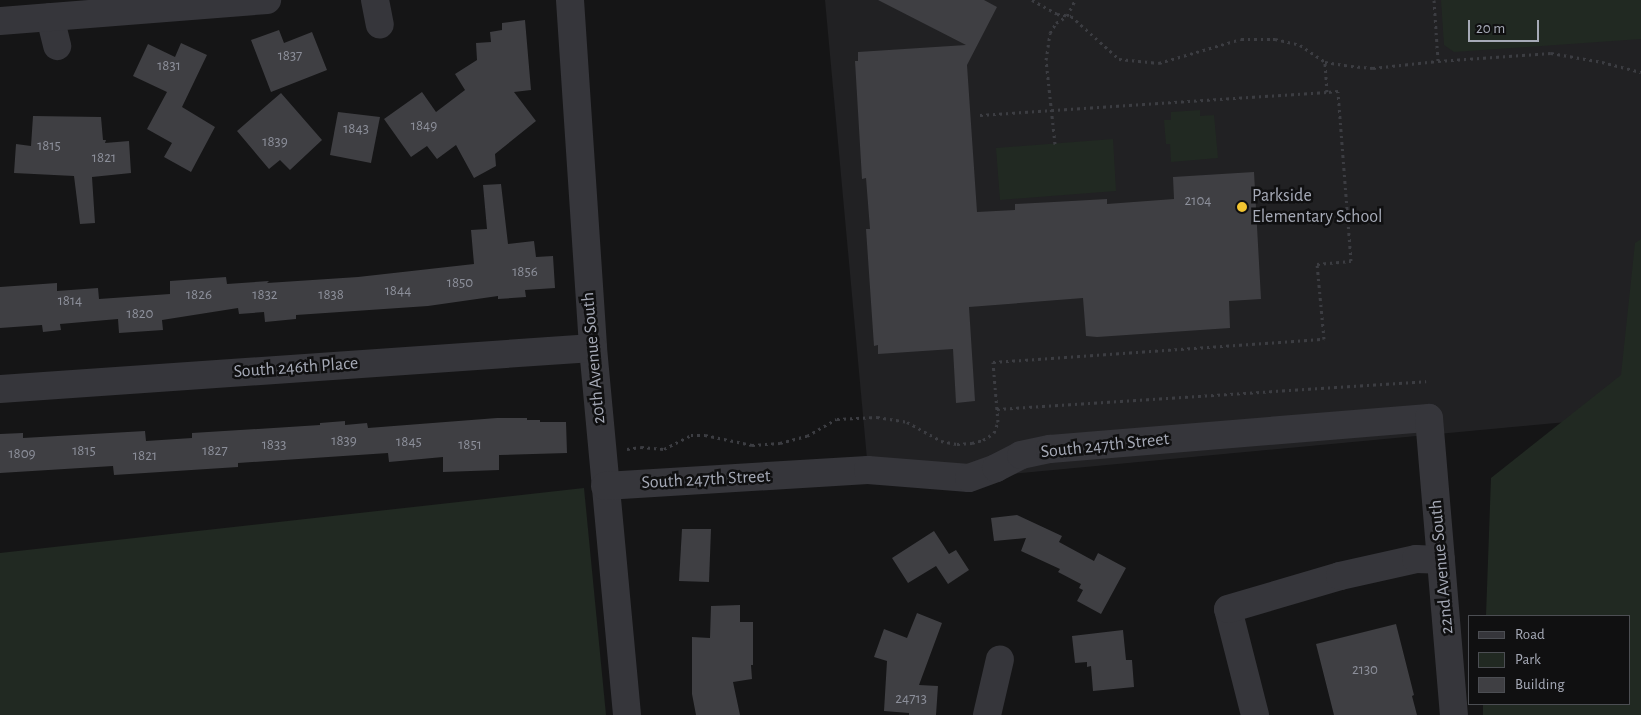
<!DOCTYPE html>
<style>
body{margin:0}
#map{position:relative;width:1641px;height:715px;overflow:hidden;background:#151516;font-family:"Alegreya Sans",sans-serif}
div>[style]{position:absolute}
[style*='--x']{left:calc(var(--x)*1px);top:calc(var(--y)*1px);width:calc(var(--w)*1px);rotate:calc(var(--a)*1deg)}
.built>*{inset:0;background:#212123}
.green>*{inset:0;background:#212922}
.building>*{inset:0;background:#3f3f43}
.path>*{height:3px;margin-top:-1.5px;transform-origin:0;background:repeating-linear-gradient(90deg,#3c3d42 0 2.5px,transparent 0 6.5px)}
.minor>*{height:28px;margin:-14px;padding:0 14px;transform-origin:14px;border-radius:14px;background:#36363b}
.dots>*{width:14px;height:14px;translate:-50% -50%;box-sizing:border-box;border:2px solid #101011;border-radius:50%}
span{translate:-50% -50%;white-space:nowrap;text-align:center;line-height:1.15;-webkit-text-stroke:5px #101011;paint-order:stroke}
.number-label{font-size:15px;color:#8c8f9a}
.number-label span{-webkit-text-stroke-width:0}
.poi-label{font-size:18px;color:#a6aab7}
.left{translate:0 -50%;text-align:left}
.street-label{font-size:18px;color:#a6aab7}
.legend{position:absolute;left:1468px;top:615px;width:162px;height:90px;box-sizing:border-box;background:#101011;border:1px solid #4c4e53;margin:0;padding:6px 9px;list-style:none;font-size:15px;color:#a6aab7}
.legend li{display:flex;align-items:center;gap:10px;height:25px}
.legend b{width:25px;border:1px solid #4c4e53}
.scale{position:absolute;left:1468px;top:20px;width:71px;height:22px;box-sizing:border-box;border:2px solid #a6aab7;border-top:0;padding-left:6px;font-size:15px;line-height:18px;white-space:nowrap;color:#a6aab7;-webkit-text-stroke:4px #101011;paint-order:stroke}
</style>
<div id="map">
<div class="built">
<div style="clip-path:polygon(825px 0,1641px 0,1641px 415px,969px 478px,868px 470px)"></div>
</div>
<div class="green">
<div style="clip-path:polygon(1441px 0,1641px 0,1641px 39px,1454px 52px,1444px 45px)"></div>
<div style="clip-path:polygon(1200px 110px,1200px 116px,1214px 115px,1218px 158px,1171px 162px,1170px 144px,1166px 144px,1164px 120px,1171px 120px,1171px 112px)"></div>
<div style="clip-path:polygon(1113px 139px,1116px 191px,1000px 200px,996px 148px)"></div>
<div style="clip-path:polygon(1641px 239px,1641px 715px,1483px 715px,1483px 704px,1630px 704px,1630px 616px,1486px 616px,1491px 478px,1621px 375px,1635px 243px)"></div>
<div style="clip-path:polygon(584px 488px,606px 715px,0 715px,0 553px)"></div>
</div>
<div class="building">
<div style="clip-path:polygon(878px 0,984px 0,997px 7px,967px 65px,977px 212px,1015px 210px,1015px 204px,1054px 202px,1107px 199px,1107px 204px,1174px 199px,1173px 177px,1254px 172px,1261px 299px,1229px 301px,1230px 328px,1097px 337px,1086px 336px,1083px 298px,969px 307px,975px 401px,956px 403px,953px 349px,878px 354px,878px 345px,874px 346px,866px 229px,870px 229px,866px 178px,862px 179px,855px 61px,858px 61px,858px 52px,966px 45px)"></div>
<div style="clip-path:polygon(525px 20px,531px 90px,514px 92px,536px 121px,495px 154px,496px 166px,474px 178px,456px 145px,437px 159px,427px 146px,411px 157px,384px 119px,422px 92px,436px 112px,465px 90px,455px 74px,477px 60px,476px 43px,491px 42px,490px 32px,502px 30px,502px 23px)"></div>
<div style="clip-path:polygon(279px 30px,284px 43px,312px 32px,327px 70px,271px 92px,251px 40px)"></div>
<div style="clip-path:polygon(181px 43px,207px 55px,182px 107px,215px 127px,191px 172px,164px 157px,172px 143px,147px 129px,167px 92px,133px 76px,148px 44px,175px 57px)"></div>
<div style="clip-path:polygon(281px 93px,322px 140px,290px 170px,280px 160px,269px 169px,237px 131px)"></div>
<div style="clip-path:polygon(338px 112px,380px 117px,371px 163px,330px 155px)"></div>
<div style="clip-path:polygon(33px 116px,101px 117px,103px 140px,106px 140px,105px 143px,129px 141px,131px 173px,92px 177px,95px 223px,80px 224px,74px 176px,14px 173px,16px 144px,31px 146px)"></div>
<div style="clip-path:polygon(501px 184px,508px 244px,534px 241px,536px 257px,553px 256px,555px 288px,525px 290px,526px 297px,498px 299px,498px 296px,428px 306px,296px 315px,296px 319px,265px 322px,264px 312px,239px 314px,238px 308px,162px 320px,163px 330px,119px 333px,118px 319px,60px 324px,61px 330px,43px 332px,42px 325px,0 328px,0 287px,57px 283px,57px 291px,98px 288px,99px 299px,170px 294px,170px 281px,226px 277px,227px 284px,269px 281px,267px 283px,358px 277px,474px 264px,471px 230px,487px 229px,483px 185px)"></div>
<div style="clip-path:polygon(497px 418px,527px 418px,527px 420px,540px 420px,540px 422px,566px 422px,567px 453px,499px 455px,499px 470px,443px 472px,443px 457px,389px 462px,388px 453px,238px 463px,238px 467px,114px 475px,113px 466px,0 473px,0 434px,23px 433px,23px 438px,145px 431px,146px 441px,192px 438px,192px 433px,320px 425px,320px 423px,345px 421px,345px 425px,367px 423px,368px 428px)"></div>
<div style="clip-path:polygon(1017px 515px,1062px 536px,1059px 542px,1094px 561px,1098px 553px,1126px 568px,1101px 614px,1077px 601px,1083px 590px,1079px 588px,1081px 584px,1058px 572px,1060px 569px,1021px 551px,1026px 538px,994px 541px,991px 518px)"></div>
<div style="clip-path:polygon(682px 529px,711px 529px,709px 582px,679px 581px)"></div>
<div style="clip-path:polygon(934px 531px,949px 554px,956px 550px,969px 570px,948px 584px,936px 566px,908px 583px,892px 558px)"></div>
<div style="clip-path:polygon(740px 605px,740px 622px,753px 622px,753px 665px,751px 665px,752px 679px,733px 682px,740px 715px,696px 715px,692px 694px,692px 637px,710px 638px,711px 606px)"></div>
<div style="clip-path:polygon(917px 613px,942px 623px,919px 685px,938px 686px,936px 715px,909px 715px,909px 713px,884px 711px,887px 661px,874px 657px,884px 629px,907px 638px)"></div>
<div style="clip-path:polygon(1396px 624px,1414px 695px,1412px 696px,1417px 715px,1334px 715px,1316px 644px)"></div>
<div style="clip-path:polygon(1123px 630px,1126px 660px,1132px 660px,1134px 687px,1093px 691px,1091px 666px,1087px 667px,1087px 662px,1075px 663px,1072px 636px)"></div>
</div>
<div class="path">
<div style="--x:1032;--y:0;--w:29;--a:29"></div>
<div style="--x:1057;--y:14;--w:14;--a:8"></div>
<div style="--x:1071;--y:16;--w:64;--a:41.9"></div>
<div style="--x:1119;--y:59;--w:40;--a:5.7"></div>
<div style="--x:1159;--y:63;--w:85;--a:-16.3"></div>
<div style="--x:1241;--y:39;--w:34;--a:0"></div>
<div style="--x:1275;--y:39;--w:26;--a:13"></div>
<div style="--x:1300;--y:45;--w:30;--a:34"></div>
<div style="--x:1325;--y:62;--w:26;--a:9"></div>
<div style="--x:1351;--y:66;--w:22;--a:5"></div>
<div style="--x:1373;--y:68;--w:65;--a:-6.1"></div>
<div style="--x:1434;--y:0;--w:61;--a:86.2"></div>
<div style="--x:1438;--y:61;--w:113;--a:-4"></div>
<div style="--x:1551;--y:53;--w:52;--a:10"></div>
<div style="--x:1602;--y:62;--w:40;--a:14.4"></div>
<div style="--x:980;--y:115;--w:348;--a:-3.8"></div>
<div style="--x:1327;--y:92;--w:30;--a:-94"></div>
<div style="--x:1055;--y:144;--w:84;--a:-96.1"></div>
<div style="--x:1046;--y:60;--w:13;--a:-81"></div>
<div style="--x:1048;--y:47;--w:14;--a:-82"></div>
<div style="--x:1050;--y:33;--w:12;--a:-59"></div>
<div style="--x:1056;--y:23;--w:13;--a:-32"></div>
<div style="--x:1067;--y:16;--w:18;--a:-63"></div>
<div style="--x:997;--y:409;--w:430;--a:-3.7"></div>
<div style="--x:627;--y:449;--w:14;--a:-8"></div>
<div style="--x:641;--y:447;--w:23;--a:5"></div>
<div style="--x:664;--y:449;--w:30;--a:-27"></div>
<div style="--x:691;--y:435;--w:14;--a:0"></div>
<div style="--x:705;--y:435;--w:48;--a:12"></div>
<div style="--x:752;--y:445;--w:28;--a:-4"></div>
<div style="--x:780;--y:443;--w:28;--a:-15"></div>
<div style="--x:807;--y:436;--w:34;--a:-30"></div>
<div style="--x:837;--y:419;--w:40;--a:-2.9"></div>
<div style="--x:877;--y:417;--w:30;--a:9"></div>
<div style="--x:907;--y:422;--w:39;--a:29"></div>
<div style="--x:941;--y:441;--w:16;--a:11"></div>
<div style="--x:957;--y:444;--w:15;--a:-4"></div>
<div style="--x:972;--y:443;--w:11;--a:-15"></div>
<div style="--x:983;--y:440;--w:13;--a:-32"></div>
<div style="--x:994;--y:433;--w:12;--a:-70"></div>
<div style="--x:998;--y:422;--w:60;--a:-94.8"></div>
<div style="--x:993;--y:362;--w:332;--a:-4"></div>
<div style="--x:1324;--y:339;--w:75;--a:-95.3"></div>
<div style="--x:1317;--y:264;--w:34;--a:-5"></div>
<div style="--x:1351;--y:261;--w:170;--a:-94.4"></div>
<div style="--x:1338;--y:91;--w:11;--a:175"></div>
</div>
<div class="minor">
<div style="--x:375;--y:0;--w:25;--a:79"></div>
<div style="--x:570;--y:0;--w:349;--a:86.2"></div>
<div style="--x:593;--y:348;--w:369;--a:84.7"></div>
<div style="--x:50;--y:17;--w:30;--a:76"></div>
<div style="--x:0;--y:21;--w:268;--a:-4.5"></div>
<div style="--x:0;--y:389;--w:594;--a:-3.96"></div>
<div style="--x:605;--y:486;--w:263;--a:-3.5"></div>
<div style="--x:868;--y:470;--w:101;--a:4.5"></div>
<div style="--x:969;--y:478;--w:29;--a:-20"></div>
<div style="--x:996;--y:468;--w:28;--a:-27"></div>
<div style="--x:1021;--y:455;--w:30;--a:-12"></div>
<div style="--x:1050;--y:449;--w:380;--a:-4.7"></div>
<div style="--x:1429;--y:418;--w:298;--a:85.2"></div>
<div style="--x:987;--y:715;--w:57;--a:-76.9"></div>
<div style="--x:1255;--y:715;--w:109;--a:-104.3"></div>
<div style="--x:1228;--y:609;--w:117;--a:-16.4"></div>
<div style="--x:1340;--y:576;--w:78;--a:-12.6"></div>
<div style="--x:1416;--y:559;--w:25;--a:2"></div>
</div>
<div class="dots">
<div style="left:1242px;top:207px;background:#f2c431"></div>
</div>
<div class="number-label">
<span style="left:290px;top:56px">1837</span>
<span style="left:169px;top:66px">1831</span>
<span style="left:424px;top:126px">1849</span>
<span style="left:356px;top:129px">1843</span>
<span style="left:275px;top:142px">1839</span>
<span style="left:49px;top:146px">1815</span>
<span style="left:104px;top:158px">1821</span>
<span style="left:1198px;top:201px">2104</span>
<span style="left:525px;top:272px">1856</span>
<span style="left:460px;top:283px">1850</span>
<span style="left:398px;top:291px">1844</span>
<span style="left:199px;top:295px">1826</span>
<span style="left:265px;top:295px">1832</span>
<span style="left:331px;top:295px">1838</span>
<span style="left:70px;top:301px">1814</span>
<span style="left:140px;top:314px">1820</span>
<span style="left:344px;top:441px">1839</span>
<span style="left:409px;top:442px">1845</span>
<span style="left:274px;top:445px">1833</span>
<span style="left:470px;top:445px">1851</span>
<span style="left:84px;top:451px">1815</span>
<span style="left:215px;top:451px">1827</span>
<span style="left:22px;top:454px">1809</span>
<span style="left:145px;top:456px">1821</span>
<span style="left:1365px;top:670px">2130</span>
<span style="left:911px;top:699px">24713</span>
</div>
<div class="poi-label">
<span class="left" style="left:1252px;top:207px">Parkside<br>Elementary School</span>
</div>
<div class="street-label">
<span style="left:594px;top:358px;rotate:-95deg">20th Avenue South</span>
<span style="left:296px;top:368px;rotate:-4deg">South 246th Place</span>
<span style="left:1105px;top:446px;rotate:-6deg">South 247th Street</span>
<span style="left:706px;top:480px;rotate:-3deg">South 247th Street</span>
<span style="left:1442px;top:567px;rotate:-95deg">22nd Avenue South</span>
</div>
<ul class="legend">
<li><b style="height:6px;background:#36363b"></b>Road</li>
<li><b style="height:14px;background:#212922"></b>Park</li>
<li><b style="height:14px;background:#3f3f43"></b>Building</li>
</ul>
<div class="scale">20 m</div>
</div>
